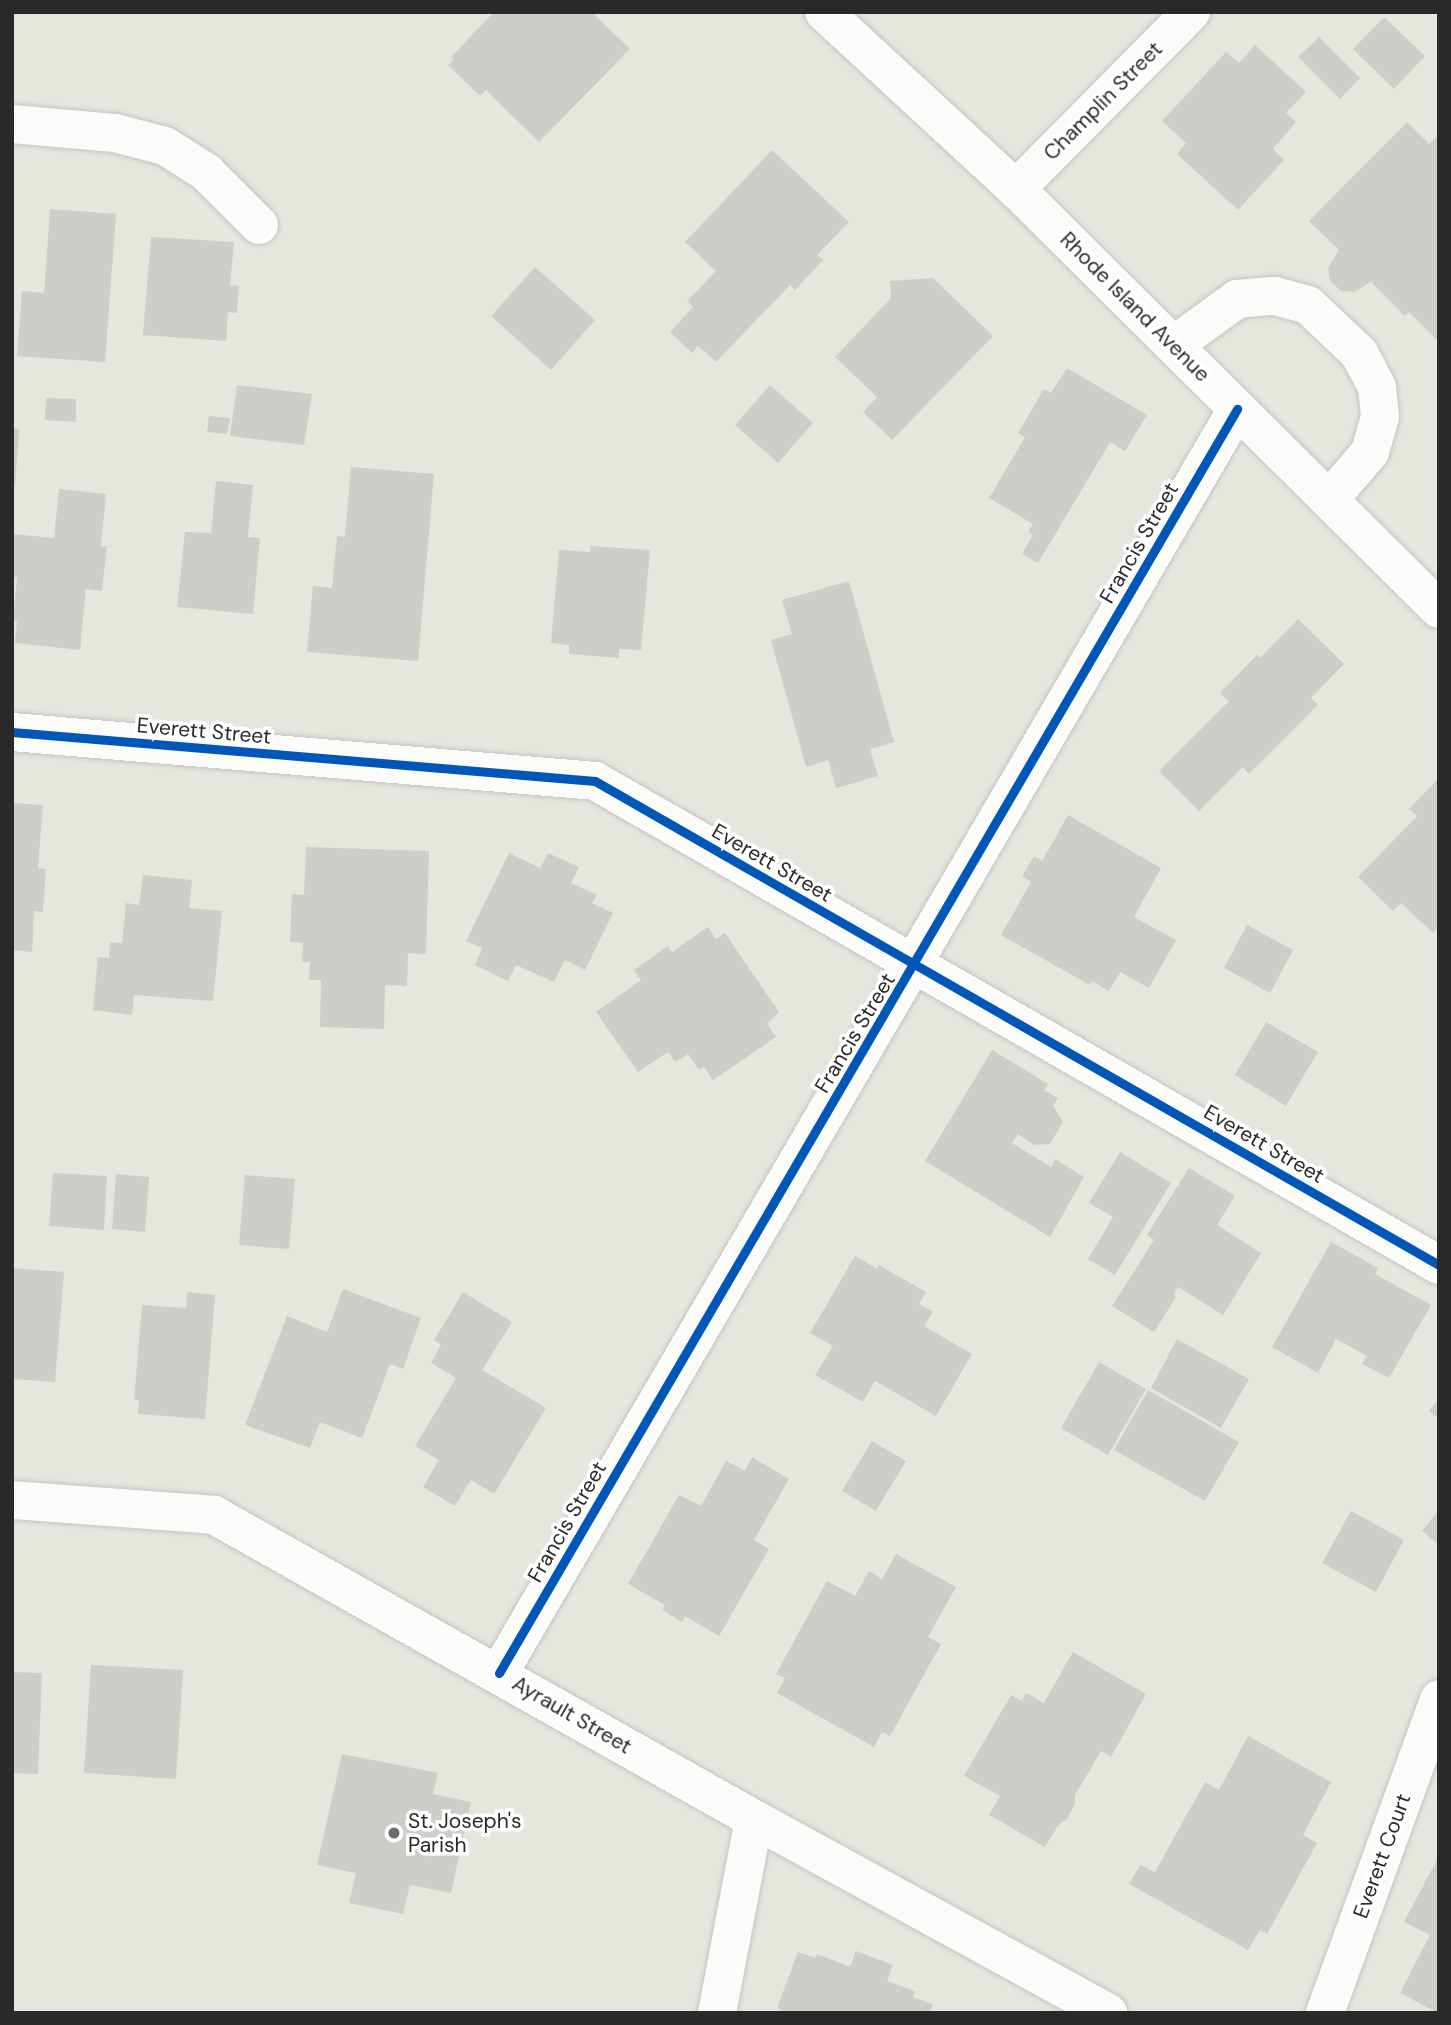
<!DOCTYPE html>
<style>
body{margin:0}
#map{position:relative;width:1451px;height:2025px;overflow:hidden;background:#e6e5de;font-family:"DM Sans",sans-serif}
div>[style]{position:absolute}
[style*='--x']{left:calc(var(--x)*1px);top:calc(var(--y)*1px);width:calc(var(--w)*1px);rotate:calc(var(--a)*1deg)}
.building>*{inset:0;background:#cecdc8}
.roads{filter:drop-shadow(0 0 2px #c4c4c3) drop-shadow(0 0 2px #c4c4c3)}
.minor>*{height:38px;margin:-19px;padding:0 19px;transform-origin:19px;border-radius:19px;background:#fbfbfa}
.cycleway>*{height:9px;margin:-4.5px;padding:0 4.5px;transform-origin:4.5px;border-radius:4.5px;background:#0057b8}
.dots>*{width:19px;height:19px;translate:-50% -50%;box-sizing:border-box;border:4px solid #fff;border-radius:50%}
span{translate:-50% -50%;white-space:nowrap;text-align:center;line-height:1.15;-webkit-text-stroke:7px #fff;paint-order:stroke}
.street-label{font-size:21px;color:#292929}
.poi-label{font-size:21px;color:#292929}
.left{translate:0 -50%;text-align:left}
.frame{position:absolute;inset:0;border:14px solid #292929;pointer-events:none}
</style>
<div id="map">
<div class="building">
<div style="clip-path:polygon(494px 12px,592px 12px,630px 49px,539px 142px,486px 90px,480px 96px,448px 65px,454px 59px,451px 57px)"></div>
<div style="clip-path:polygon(1384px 17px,1425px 56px,1394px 89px,1353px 49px)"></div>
<div style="clip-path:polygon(1319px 37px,1360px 78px,1340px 99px,1298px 57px)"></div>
<div style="clip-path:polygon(1255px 45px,1306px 92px,1286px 113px,1296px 122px,1273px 149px,1284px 160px,1238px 210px,1177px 154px,1186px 143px,1162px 121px,1226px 52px,1239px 63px)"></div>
<div style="clip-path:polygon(1407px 122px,1429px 144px,1439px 134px,1439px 336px,1436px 339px,1409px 312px,1405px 316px,1371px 282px,1354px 292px,1341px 291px,1330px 281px,1328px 268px,1339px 250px,1309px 221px)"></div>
<div style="clip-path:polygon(772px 150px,849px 222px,817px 255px,823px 260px,795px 290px,790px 285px,716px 362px,698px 346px,692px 353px,670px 332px,693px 307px,687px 301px,716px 271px,685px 242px)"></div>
<div style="clip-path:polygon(50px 209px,116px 214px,105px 362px,17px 356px,22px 291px,44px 293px)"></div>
<div style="clip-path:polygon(151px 237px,234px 242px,230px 285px,239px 286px,237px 313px,228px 312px,226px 341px,143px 335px)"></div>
<div style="clip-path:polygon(535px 267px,595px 320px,551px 370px,491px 316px)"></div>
<div style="clip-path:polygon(933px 278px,993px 336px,892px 440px,863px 412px,877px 397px,835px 357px,891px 298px,890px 281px)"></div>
<div style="clip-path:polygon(1067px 368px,1147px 415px,1125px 451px,1110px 442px,1038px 563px,1022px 554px,1033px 535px,1028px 532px,1033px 524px,989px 498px,1025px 437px,1018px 433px,1044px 389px,1051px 393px)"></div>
<div style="clip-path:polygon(237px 385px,312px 394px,304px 445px,230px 436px)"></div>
<div style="clip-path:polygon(770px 385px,813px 423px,778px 463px,735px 425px)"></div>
<div style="clip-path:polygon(46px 398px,76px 399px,76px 422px,45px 420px)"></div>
<div style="clip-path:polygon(209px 416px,230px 418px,227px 434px,207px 432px)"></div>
<div style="clip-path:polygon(12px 428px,19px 429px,15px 487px,12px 487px)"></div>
<div style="clip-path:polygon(351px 467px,434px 474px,418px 661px,307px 652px,313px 586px,332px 588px,337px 536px,345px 537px)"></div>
<div style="clip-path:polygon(216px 481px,253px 485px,248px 537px,260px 538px,253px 614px,177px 607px,185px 532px,211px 533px)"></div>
<div style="clip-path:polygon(59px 489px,106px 494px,101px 546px,107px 546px,102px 591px,86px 589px,80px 650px,15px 643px,17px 621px,13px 621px,17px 577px,12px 577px,14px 534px,54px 538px)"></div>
<div style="clip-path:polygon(590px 546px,650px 550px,641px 650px,619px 649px,619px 658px,569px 654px,569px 645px,551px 643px,559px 550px,590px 552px)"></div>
<div style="clip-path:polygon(849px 581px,894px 742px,870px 749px,878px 776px,836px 788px,828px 760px,806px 767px,771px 640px,792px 634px,782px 600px)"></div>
<div style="clip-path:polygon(1298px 619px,1344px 664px,1311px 698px,1318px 705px,1249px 774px,1243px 767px,1199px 811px,1159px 771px,1229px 701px,1220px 693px,1257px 655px,1260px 658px)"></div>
<div style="clip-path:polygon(1439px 778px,1439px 927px,1433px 933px,1401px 903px,1393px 911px,1358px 877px,1417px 816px,1409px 809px)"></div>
<div style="clip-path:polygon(12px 803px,43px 805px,38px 868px,46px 869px,43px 912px,34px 911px,32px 952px,12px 950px)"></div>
<div style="clip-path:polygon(1068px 815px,1161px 868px,1134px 917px,1176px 940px,1149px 988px,1120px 972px,1109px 991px,1092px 981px,1090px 985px,1001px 935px,1031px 882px,1022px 876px,1034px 856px,1042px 861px)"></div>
<div style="clip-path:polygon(306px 847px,429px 851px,426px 954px,408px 953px,407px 986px,385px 985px,384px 1029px,320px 1027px,321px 980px,309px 980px,310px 962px,302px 962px,303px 943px,290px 942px,292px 894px,304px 895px)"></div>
<div style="clip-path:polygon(509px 853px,540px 868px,548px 853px,579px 867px,571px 883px,597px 895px,592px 903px,613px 913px,585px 970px,565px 960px,554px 982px,516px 965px,508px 981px,475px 965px,482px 948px,466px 941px)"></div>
<div style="clip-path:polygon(143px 875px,192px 880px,189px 908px,222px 911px,213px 1001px,134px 995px,132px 1015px,93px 1010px,98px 957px,109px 958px,110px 942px,122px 943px,126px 903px,139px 905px)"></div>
<div style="clip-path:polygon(1247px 925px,1293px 950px,1270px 993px,1224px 968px)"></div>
<div style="clip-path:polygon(708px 927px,716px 939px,725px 933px,779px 1012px,767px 1024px,776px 1037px,713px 1080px,704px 1067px,699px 1070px,688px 1054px,675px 1062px,668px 1052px,638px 1072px,596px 1012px,641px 980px,634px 970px,668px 946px,672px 952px)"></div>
<div style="clip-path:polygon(1266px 1022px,1318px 1052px,1286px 1106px,1235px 1075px)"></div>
<div style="clip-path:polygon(992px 1050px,1048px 1084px,1044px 1090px,1058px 1098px,1053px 1106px,1063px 1122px,1050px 1144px,1034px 1145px,1018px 1134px,1012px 1143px,1051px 1167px,1055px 1159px,1084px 1177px,1050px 1237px,925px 1161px)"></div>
<div style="clip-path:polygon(1120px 1152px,1171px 1183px,1115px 1275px,1088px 1259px,1113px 1217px,1089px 1203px)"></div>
<div style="clip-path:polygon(1189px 1168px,1235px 1196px,1217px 1225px,1261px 1253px,1223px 1315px,1178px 1287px,1174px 1295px,1176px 1297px,1154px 1332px,1112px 1306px,1154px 1240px,1147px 1235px)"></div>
<div style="clip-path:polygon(53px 1173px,107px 1176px,104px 1230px,49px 1226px)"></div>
<div style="clip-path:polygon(116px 1174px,149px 1177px,145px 1232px,112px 1229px)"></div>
<div style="clip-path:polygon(245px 1175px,295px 1179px,289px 1249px,239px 1245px)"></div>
<div style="clip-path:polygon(1331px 1242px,1378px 1268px,1375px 1274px,1431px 1305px,1389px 1378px,1362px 1364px,1367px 1356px,1336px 1339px,1318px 1373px,1272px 1347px)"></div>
<div style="clip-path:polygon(855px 1256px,877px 1269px,879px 1265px,926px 1292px,919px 1304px,933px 1312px,924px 1326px,972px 1354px,936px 1416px,875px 1381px,863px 1402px,815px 1375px,833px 1346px,810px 1333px)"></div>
<div style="clip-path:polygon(12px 1268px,64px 1272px,55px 1382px,12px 1379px)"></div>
<div style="clip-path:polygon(343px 1289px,421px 1318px,403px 1369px,390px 1364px,362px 1438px,320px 1422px,310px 1448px,245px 1425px,287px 1316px,327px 1332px)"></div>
<div style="clip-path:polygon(187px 1292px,215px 1295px,205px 1419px,138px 1414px,139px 1400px,134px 1400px,142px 1305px,186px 1308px)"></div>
<div style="clip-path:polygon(463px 1292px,512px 1322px,482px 1370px,546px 1408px,494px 1494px,471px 1480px,455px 1506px,423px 1487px,439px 1460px,415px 1446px,456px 1378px,431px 1363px,441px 1345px,434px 1340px)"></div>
<div style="clip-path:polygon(1177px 1339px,1249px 1379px,1221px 1428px,1151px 1388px)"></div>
<div style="clip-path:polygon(1099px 1362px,1146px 1389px,1108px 1455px,1061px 1428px)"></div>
<div style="clip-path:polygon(1148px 1390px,1239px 1442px,1205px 1501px,1114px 1450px)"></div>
<div style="clip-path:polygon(1439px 1399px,1439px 1419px,1429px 1411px)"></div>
<div style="clip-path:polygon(872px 1441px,906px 1461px,876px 1511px,842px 1491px)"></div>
<div style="clip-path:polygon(752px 1457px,789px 1479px,754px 1540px,769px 1549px,719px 1636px,685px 1616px,682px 1622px,662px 1610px,665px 1605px,628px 1584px,679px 1495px,701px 1506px,726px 1461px,745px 1471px)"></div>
<div style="clip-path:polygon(1439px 1510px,1439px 1545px,1422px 1531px)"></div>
<div style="clip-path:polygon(1351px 1511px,1404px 1540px,1376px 1592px,1322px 1563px)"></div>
<div style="clip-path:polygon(896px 1554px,956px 1587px,928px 1637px,941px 1644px,890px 1736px,882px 1732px,874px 1747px,777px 1693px,785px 1678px,776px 1674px,827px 1581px,855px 1596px,869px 1571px,882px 1579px)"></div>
<div style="clip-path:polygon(1073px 1652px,1146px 1694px,1111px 1757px,1101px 1751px,1075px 1795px,1075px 1804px,1066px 1820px,1058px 1825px,1045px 1847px,989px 1815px,1000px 1796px,964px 1776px,1011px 1695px,1022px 1701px,1026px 1693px,1044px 1703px)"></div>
<div style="clip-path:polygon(91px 1665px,183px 1670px,176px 1779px,84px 1773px)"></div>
<div style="clip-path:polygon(12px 1672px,42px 1673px,38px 1774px,12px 1773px)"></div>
<div style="clip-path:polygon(1248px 1736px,1331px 1782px,1303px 1835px,1317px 1843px,1267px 1934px,1260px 1930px,1248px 1950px,1129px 1884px,1140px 1865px,1155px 1872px,1205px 1782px,1219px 1790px)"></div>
<div style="clip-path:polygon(342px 1754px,438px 1773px,433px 1794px,471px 1802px,451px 1893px,410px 1885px,403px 1914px,349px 1903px,356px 1873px,317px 1865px)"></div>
<div style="clip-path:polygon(1439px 1856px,1439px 2013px,1438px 2013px,1400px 1993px,1430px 1935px,1404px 1922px)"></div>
<div style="clip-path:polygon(856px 1951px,893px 1965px,887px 1981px,915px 1991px,913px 1997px,933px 2004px,930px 2013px,789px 2013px,777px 2008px,798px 1952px,815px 1958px,817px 1954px,850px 1967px)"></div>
</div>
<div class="roads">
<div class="minor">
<div style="--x:824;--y:12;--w:261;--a:42.7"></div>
<div style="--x:1016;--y:189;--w:596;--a:44.8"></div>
<div style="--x:12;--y:124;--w:103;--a:5"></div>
<div style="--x:115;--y:133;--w:52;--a:14.6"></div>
<div style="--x:165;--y:146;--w:49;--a:32.4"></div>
<div style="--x:206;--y:172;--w:75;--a:45"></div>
<div style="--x:1016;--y:189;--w:249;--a:-45.3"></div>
<div style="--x:1174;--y:345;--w:78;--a:-36.1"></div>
<div style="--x:1237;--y:299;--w:38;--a:-5"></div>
<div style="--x:1275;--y:296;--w:34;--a:15"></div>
<div style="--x:1308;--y:305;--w:70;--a:43.3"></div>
<div style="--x:1359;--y:353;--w:38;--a:62"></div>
<div style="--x:1377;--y:387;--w:30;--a:84"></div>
<div style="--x:1380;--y:417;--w:36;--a:106"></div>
<div style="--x:1370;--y:452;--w:63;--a:130.5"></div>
<div style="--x:12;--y:732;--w:585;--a:4.8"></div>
<div style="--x:595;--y:781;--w:973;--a:29.83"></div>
<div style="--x:12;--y:1500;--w:203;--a:4.2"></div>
<div style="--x:214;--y:1515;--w:620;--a:29.38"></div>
<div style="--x:754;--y:1819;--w:404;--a:28.7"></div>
<div style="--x:499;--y:1673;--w:1464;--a:-59.72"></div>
<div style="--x:717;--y:2013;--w:197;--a:-79.2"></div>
<div style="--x:1325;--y:2013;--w:334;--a:-70"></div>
</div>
</div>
<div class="cycleway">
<div style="--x:12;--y:732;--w:585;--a:4.8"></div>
<div style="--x:595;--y:781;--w:973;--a:29.83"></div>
<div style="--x:499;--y:1673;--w:1464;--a:-59.72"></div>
</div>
<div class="dots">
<div style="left:394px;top:1833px;background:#6b6b68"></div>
</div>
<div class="street-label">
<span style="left:1103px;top:101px;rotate:-45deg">Champlin Street</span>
<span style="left:1135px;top:307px;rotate:45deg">Rhode Island Avenue</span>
<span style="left:1139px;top:543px;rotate:-60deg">Francis Street</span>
<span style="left:204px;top:731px;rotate:5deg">Everett Street</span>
<span style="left:772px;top:863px;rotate:30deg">Everett Street</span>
<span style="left:855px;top:1033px;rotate:-59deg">Francis Street</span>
<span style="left:1264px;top:1144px;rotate:30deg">Everett Street</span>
<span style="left:567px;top:1522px;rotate:-60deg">Francis Street</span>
<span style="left:572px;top:1715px;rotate:30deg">Ayrault Street</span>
<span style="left:1382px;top:1856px;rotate:-70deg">Everett Court</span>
</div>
<div class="poi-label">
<span class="left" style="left:408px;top:1833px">St. Joseph's<br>Parish</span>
</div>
<div class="frame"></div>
</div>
